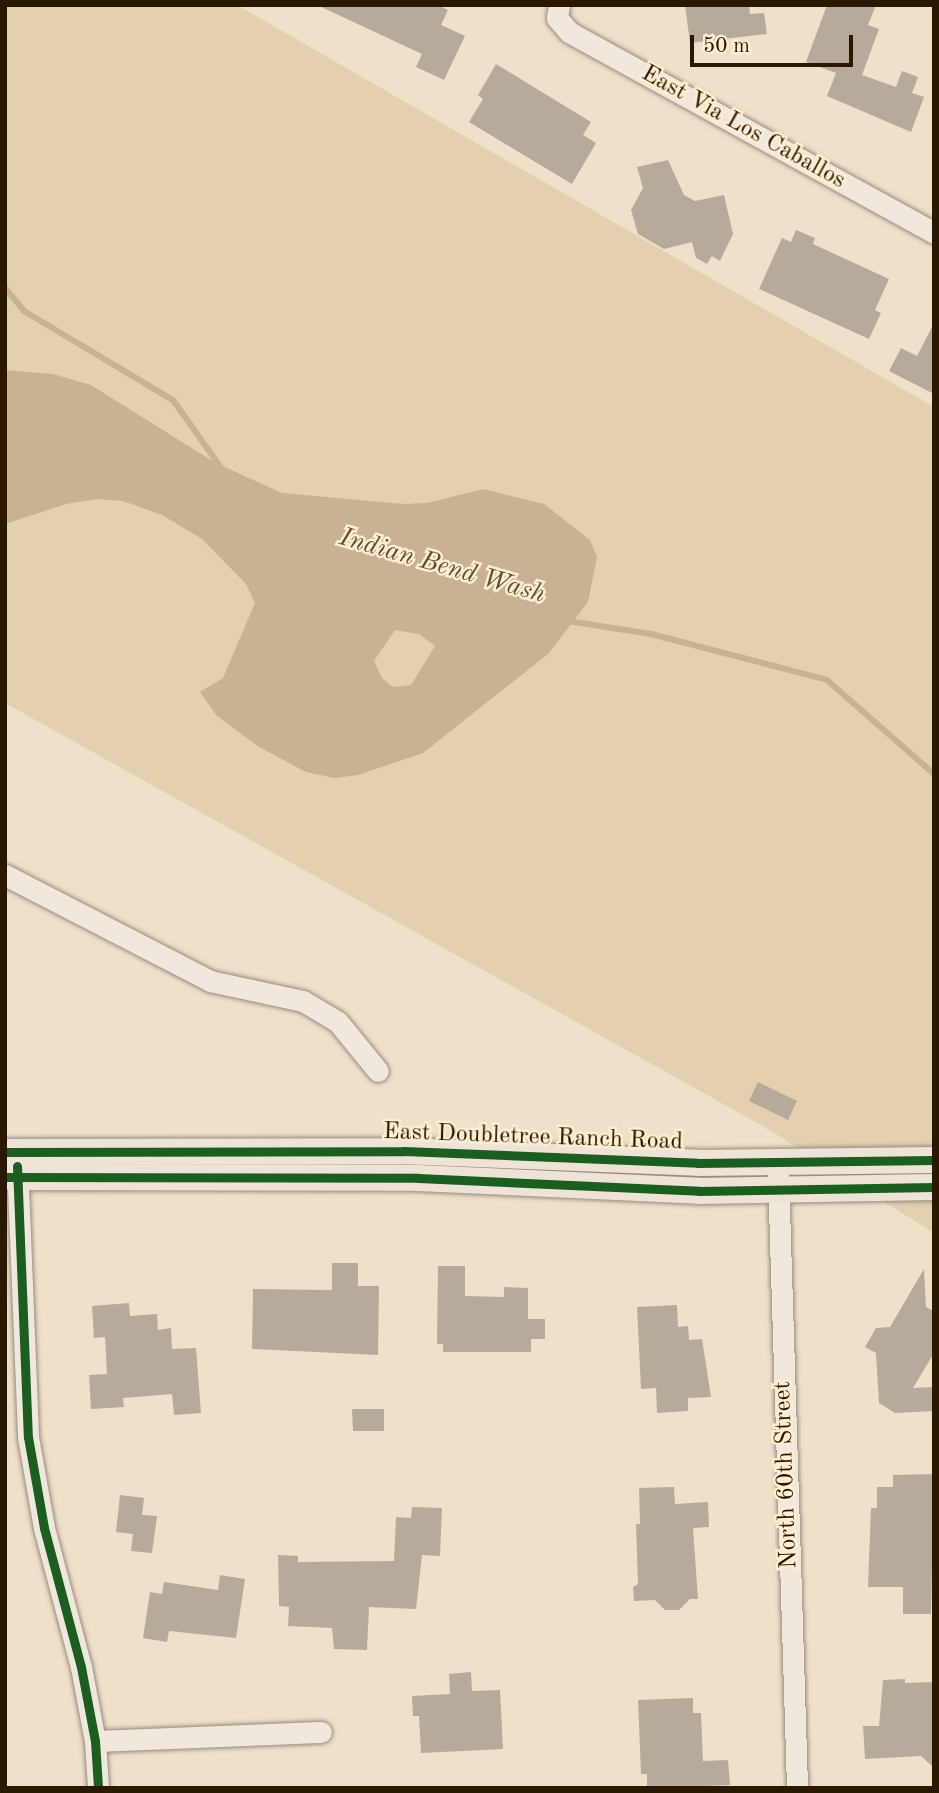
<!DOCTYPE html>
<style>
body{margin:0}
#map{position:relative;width:939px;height:1793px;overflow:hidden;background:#efe0c9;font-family:"Old Standard TT",serif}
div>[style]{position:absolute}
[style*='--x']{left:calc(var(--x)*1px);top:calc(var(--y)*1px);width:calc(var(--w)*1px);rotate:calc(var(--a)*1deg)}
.green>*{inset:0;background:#e4cfaf}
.water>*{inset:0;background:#c8b292}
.stream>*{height:6px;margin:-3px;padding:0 3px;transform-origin:3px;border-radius:3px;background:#c8b292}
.building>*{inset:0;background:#b6ab9a}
.roads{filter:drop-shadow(0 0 2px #978c7d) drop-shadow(0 0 2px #978c7d)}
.minor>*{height:21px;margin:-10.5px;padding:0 10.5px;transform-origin:10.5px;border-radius:10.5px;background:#f0e8dd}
.major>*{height:26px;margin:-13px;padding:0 13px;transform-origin:13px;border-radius:13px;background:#ede4d7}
.cycleway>*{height:9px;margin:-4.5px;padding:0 4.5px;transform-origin:4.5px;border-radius:4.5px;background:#1b5e20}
span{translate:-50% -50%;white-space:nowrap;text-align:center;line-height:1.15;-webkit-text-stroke:5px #ffedd2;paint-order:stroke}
.street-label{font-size:24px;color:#2a1801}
.water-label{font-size:26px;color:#624e31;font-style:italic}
.frame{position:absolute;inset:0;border:7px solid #2a1801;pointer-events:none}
.scale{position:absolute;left:690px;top:35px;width:163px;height:32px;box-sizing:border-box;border:4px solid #2a1801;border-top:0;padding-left:9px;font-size:21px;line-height:24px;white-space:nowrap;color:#2a1801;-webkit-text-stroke:5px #ffedd2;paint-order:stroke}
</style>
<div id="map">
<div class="green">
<div style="clip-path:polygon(5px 5px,237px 5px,934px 407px,934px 1233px,768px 1129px,5px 703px)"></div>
</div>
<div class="water">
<div style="clip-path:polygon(evenodd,5px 370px,53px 374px,91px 385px,214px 462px,282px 493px,403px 504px,427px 503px,483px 489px,544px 504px,590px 540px,597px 557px,588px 602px,548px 654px,423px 753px,358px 775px,334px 778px,306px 772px,259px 747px,216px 715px,200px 692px,223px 678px,255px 603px,246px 584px,202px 539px,162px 515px,123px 501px,97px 499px,66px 504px,5px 524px,5px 370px,395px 630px,419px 634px,435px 646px,411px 685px,393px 687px,382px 678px,374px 661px,395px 630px)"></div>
</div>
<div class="stream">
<div style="--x:5;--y:288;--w:30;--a:50"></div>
<div style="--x:24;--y:311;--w:174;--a:30.9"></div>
<div style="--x:173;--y:400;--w:88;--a:54.7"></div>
<div style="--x:568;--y:621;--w:84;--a:8.9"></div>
<div style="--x:651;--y:634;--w:182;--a:14.6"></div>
<div style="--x:827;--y:680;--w:142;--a:41.3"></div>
</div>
<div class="building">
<div style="clip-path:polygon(317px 5px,438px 5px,448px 10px,441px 25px,465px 36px,444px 80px,416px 67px,422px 54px)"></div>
<div style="clip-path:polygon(685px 5px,749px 5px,750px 14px,764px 13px,767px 34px,690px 43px)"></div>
<div style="clip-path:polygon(827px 5px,876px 5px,868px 25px,879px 29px,862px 75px,896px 87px,902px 71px,918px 77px,912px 93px,924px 97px,911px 132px,827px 96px,836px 73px,806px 62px)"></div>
<div style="clip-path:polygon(496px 64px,591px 122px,583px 135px,596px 143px,572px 184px,469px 122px,483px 99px,478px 95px)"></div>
<div style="clip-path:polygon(668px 160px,684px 195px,695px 201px,724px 195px,733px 234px,720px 261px,712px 256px,707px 264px,696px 258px,692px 242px,664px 249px,638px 234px,631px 210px,643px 188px,637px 167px)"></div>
<div style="clip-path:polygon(796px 230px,815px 238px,813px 244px,889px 279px,875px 310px,881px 313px,869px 339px,759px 289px,782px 238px,791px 242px)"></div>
<div style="clip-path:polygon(934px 323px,934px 394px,889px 371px,901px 348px,917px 356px)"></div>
<div style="clip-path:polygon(758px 1082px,797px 1101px,788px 1120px,749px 1101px)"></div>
<div style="clip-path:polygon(332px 1263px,358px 1263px,358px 1286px,379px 1286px,378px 1355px,252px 1349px,253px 1289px,332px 1290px)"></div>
<div style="clip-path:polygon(438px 1266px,465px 1266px,465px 1296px,504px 1297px,504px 1287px,528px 1288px,528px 1319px,545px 1319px,545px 1339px,531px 1339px,531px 1352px,443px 1352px,443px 1344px,437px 1344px)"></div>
<div style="clip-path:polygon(924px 1269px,926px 1307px,934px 1311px,934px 1353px,913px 1388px,934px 1387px,934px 1411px,895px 1413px,879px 1403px,876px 1353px,865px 1347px,876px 1328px,890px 1327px)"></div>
<div style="clip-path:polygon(129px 1303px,130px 1316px,157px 1314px,158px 1330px,171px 1328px,172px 1349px,196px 1348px,201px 1413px,174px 1415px,172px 1394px,123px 1398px,124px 1407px,91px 1409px,89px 1375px,107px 1374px,105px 1337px,94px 1338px,92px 1306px)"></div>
<div style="clip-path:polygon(677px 1305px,678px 1327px,688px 1326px,689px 1340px,702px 1339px,711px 1397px,688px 1398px,688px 1411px,657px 1413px,656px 1388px,641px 1389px,637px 1307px)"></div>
<div style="clip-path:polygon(352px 1409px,384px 1409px,384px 1431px,353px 1431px)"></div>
<div style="clip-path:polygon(934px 1474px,931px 1614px,903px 1614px,903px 1587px,868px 1587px,871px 1508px,877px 1508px,877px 1487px,893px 1487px,893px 1475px)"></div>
<div style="clip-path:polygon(674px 1487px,675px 1504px,708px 1502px,709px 1527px,693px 1528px,698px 1599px,690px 1599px,679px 1610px,665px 1610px,655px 1600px,634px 1601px,633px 1587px,638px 1584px,636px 1524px,640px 1524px,639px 1488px)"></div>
<div style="clip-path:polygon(120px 1495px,144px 1498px,142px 1515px,157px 1516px,152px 1553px,131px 1551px,133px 1534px,116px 1532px)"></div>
<div style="clip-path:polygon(412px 1507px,442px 1508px,440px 1556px,422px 1555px,416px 1609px,369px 1607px,367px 1650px,334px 1649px,332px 1628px,288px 1626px,289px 1607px,279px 1606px,278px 1555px,298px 1556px,298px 1562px,394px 1561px,396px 1517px,411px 1518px)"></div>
<div style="clip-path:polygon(220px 1575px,245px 1579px,236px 1638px,169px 1631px,167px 1642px,143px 1638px,150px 1592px,162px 1594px,164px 1582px,218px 1590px)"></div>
<div style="clip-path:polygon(471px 1672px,472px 1691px,500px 1690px,503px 1749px,421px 1753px,419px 1716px,413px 1716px,412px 1696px,450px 1694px,449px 1674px)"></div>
<div style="clip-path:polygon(905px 1679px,905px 1683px,934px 1682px,934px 1768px,921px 1756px,865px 1759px,863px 1726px,879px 1726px,883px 1680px)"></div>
<div style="clip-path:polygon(693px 1698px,693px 1713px,701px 1713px,703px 1761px,728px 1760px,730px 1785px,647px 1788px,647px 1774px,641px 1774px,638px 1700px)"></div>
</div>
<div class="roads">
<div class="minor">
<div style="--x:559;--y:5;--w:13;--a:99"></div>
<div style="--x:557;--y:18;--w:18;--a:49"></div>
<div style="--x:569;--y:32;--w:417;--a:28.8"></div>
<div style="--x:5;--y:875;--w:231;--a:27.3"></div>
<div style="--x:210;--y:981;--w:95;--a:12.1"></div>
<div style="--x:303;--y:1001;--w:41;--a:31"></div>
<div style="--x:338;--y:1022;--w:63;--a:50.8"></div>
<div style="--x:17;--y:1161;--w:276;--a:87.7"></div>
<div style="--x:28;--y:1437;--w:92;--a:80"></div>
<div style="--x:44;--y:1528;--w:144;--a:75.1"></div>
<div style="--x:81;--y:1667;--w:75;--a:79.3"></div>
<div style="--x:95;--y:1741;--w:47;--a:86.3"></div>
<div style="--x:778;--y:1175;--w:613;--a:88.22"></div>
<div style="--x:95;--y:1741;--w:226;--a:-2.3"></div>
</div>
<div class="major">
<div style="--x:5;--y:1152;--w:399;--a:-0.1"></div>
<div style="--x:404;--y:1151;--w:294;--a:2.3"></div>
<div style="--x:698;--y:1163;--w:236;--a:-0.7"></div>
<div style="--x:5;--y:1177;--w:413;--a:0.1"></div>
<div style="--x:418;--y:1178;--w:281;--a:2.6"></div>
<div style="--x:699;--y:1191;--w:235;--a:-1"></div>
</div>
</div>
<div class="cycleway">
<div style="--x:5;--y:1152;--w:399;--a:-0.1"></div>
<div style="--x:404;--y:1151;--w:294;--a:2.3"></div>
<div style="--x:698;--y:1163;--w:236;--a:-0.7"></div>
<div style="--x:17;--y:1166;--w:271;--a:87.7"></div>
<div style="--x:28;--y:1437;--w:92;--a:80"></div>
<div style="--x:44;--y:1528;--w:144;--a:75.1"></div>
<div style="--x:81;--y:1667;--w:75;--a:79.3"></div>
<div style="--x:95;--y:1741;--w:47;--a:86.3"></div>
<div style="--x:5;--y:1177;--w:413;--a:0.1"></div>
<div style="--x:418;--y:1178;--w:281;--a:2.6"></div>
<div style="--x:699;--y:1191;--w:235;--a:-1"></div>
</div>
<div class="street-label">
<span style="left:743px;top:128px;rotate:29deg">East Via Los Caballos</span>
<span style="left:533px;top:1138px;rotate:2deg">East Doubletree Ranch Road</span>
<span style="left:787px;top:1475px;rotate:-92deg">North 60th Street</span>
</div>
<div class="water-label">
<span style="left:442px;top:567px;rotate:16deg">Indian Bend Wash</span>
</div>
<div class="frame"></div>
<div class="scale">50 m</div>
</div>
